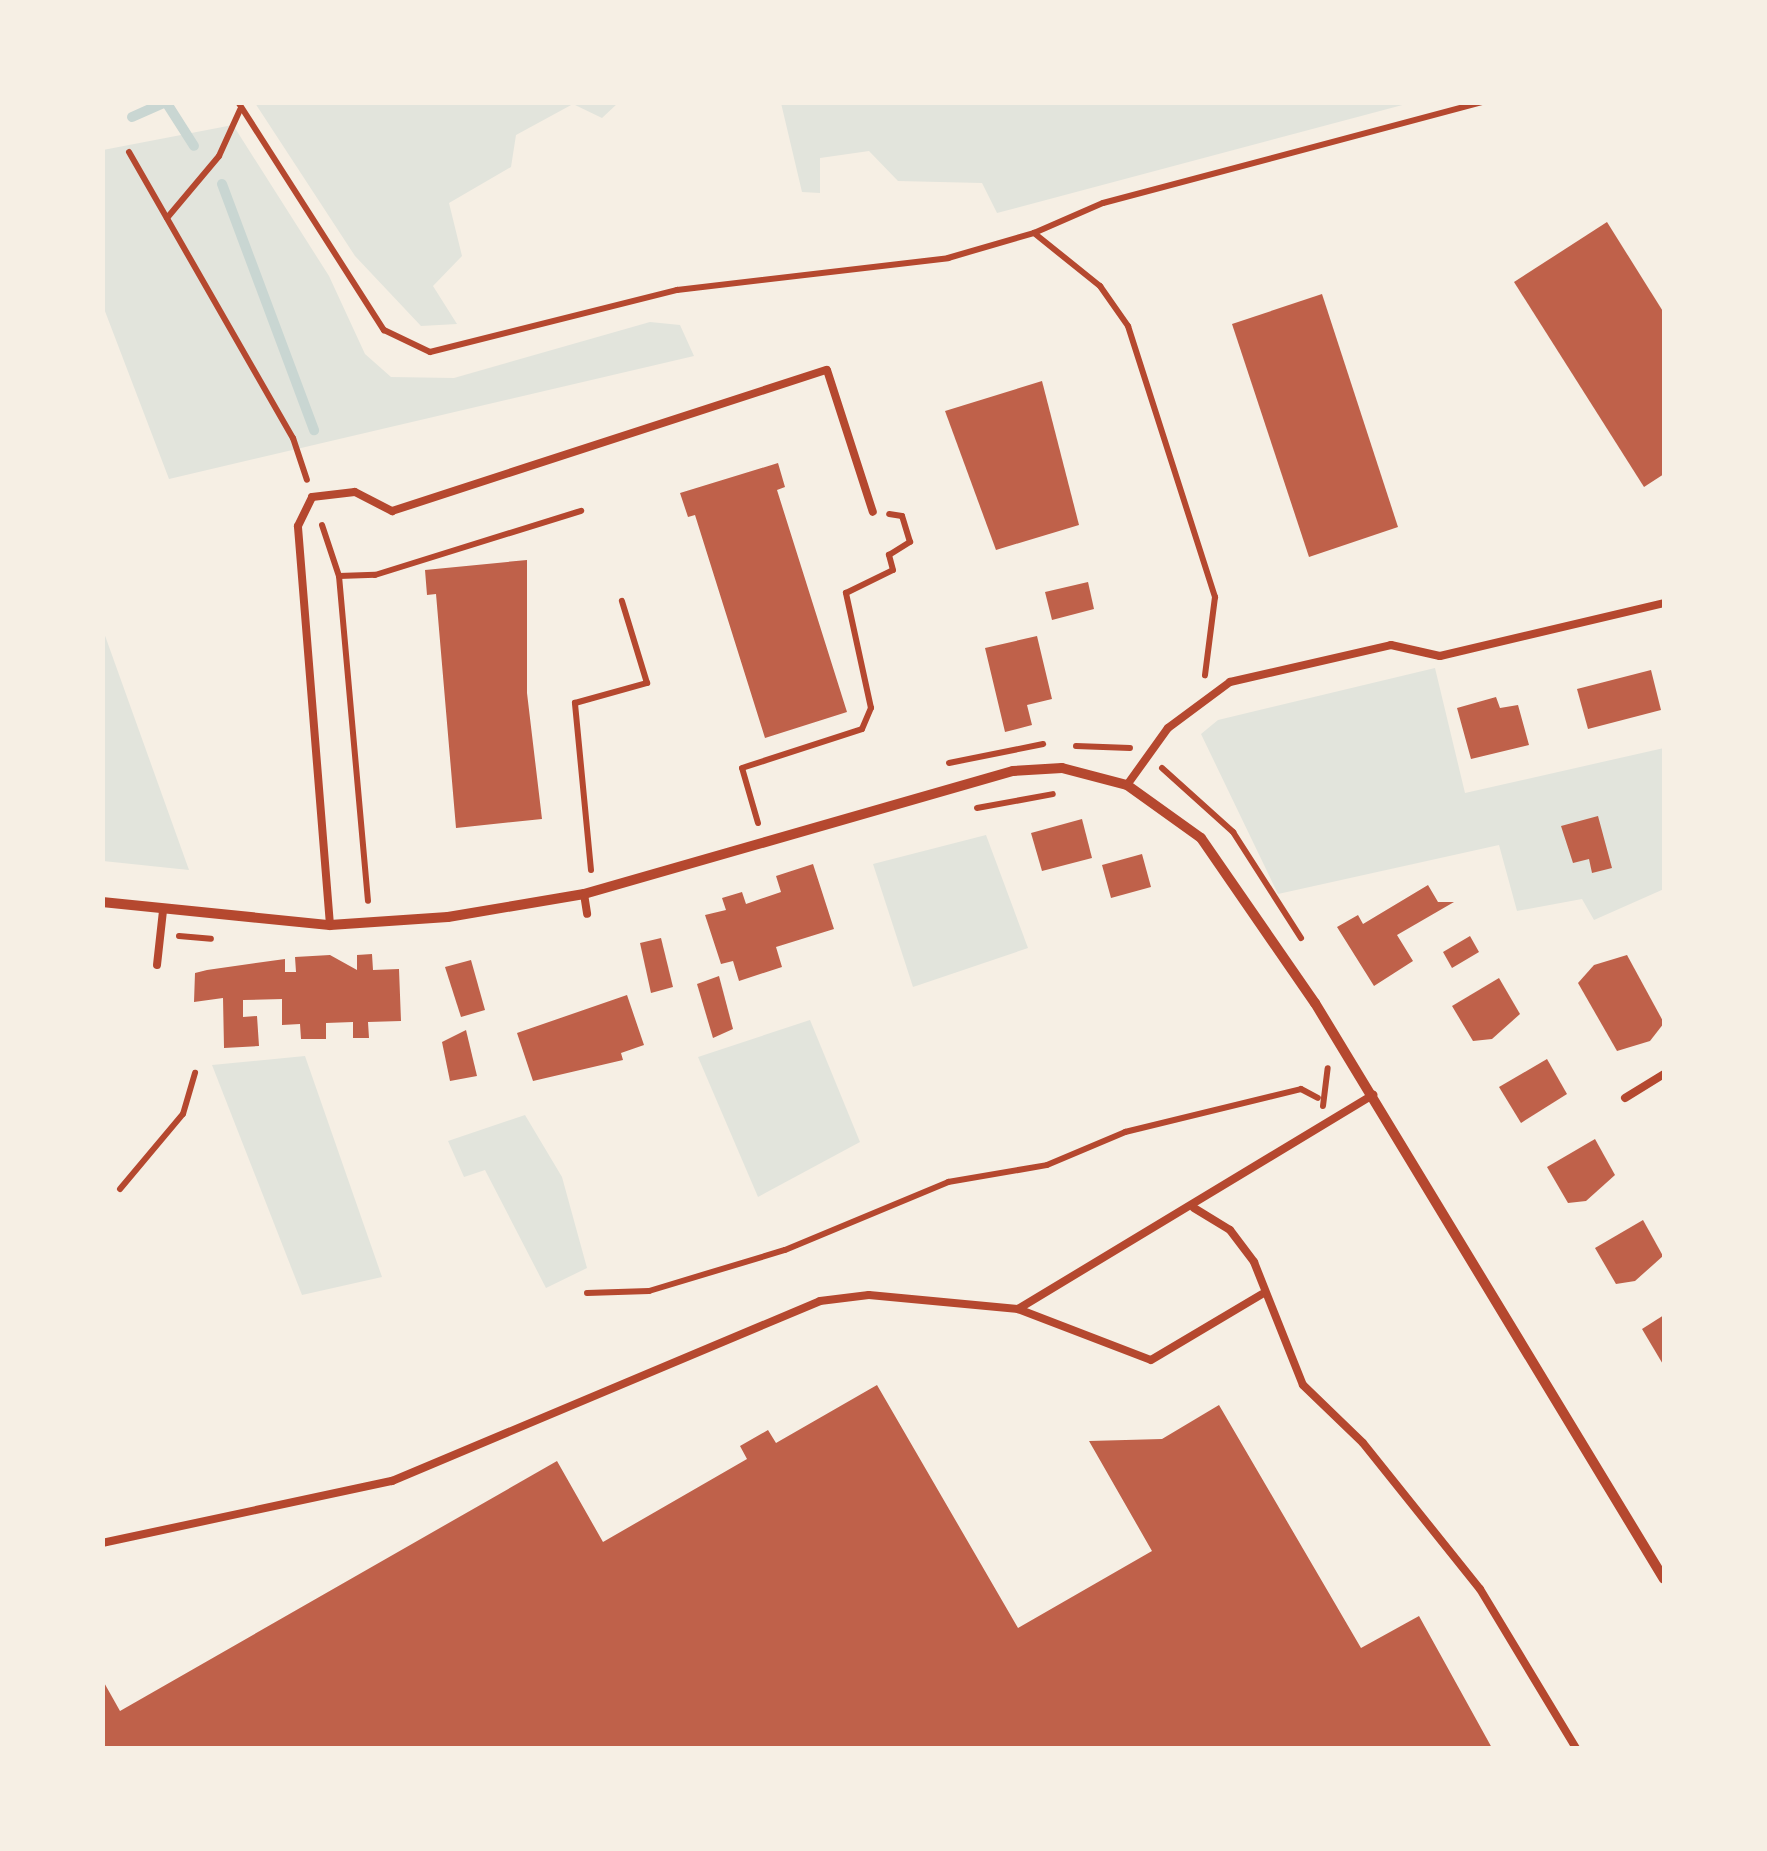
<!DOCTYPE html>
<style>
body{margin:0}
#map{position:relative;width:1767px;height:1851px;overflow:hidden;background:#f6efe4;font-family:"Nunito Sans",sans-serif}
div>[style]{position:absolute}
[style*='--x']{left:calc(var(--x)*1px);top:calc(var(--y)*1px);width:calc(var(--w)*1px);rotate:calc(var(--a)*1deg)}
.green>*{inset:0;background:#e2e4dc}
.stream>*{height:10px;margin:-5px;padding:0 5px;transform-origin:5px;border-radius:5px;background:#c9d6d2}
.building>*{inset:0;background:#bf614a}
.path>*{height:6px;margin:-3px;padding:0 3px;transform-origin:3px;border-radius:3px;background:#b5482f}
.service>*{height:8px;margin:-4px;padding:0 4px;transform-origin:4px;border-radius:4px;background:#b5482f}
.minor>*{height:10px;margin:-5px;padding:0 5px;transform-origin:5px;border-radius:5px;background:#b5482f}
span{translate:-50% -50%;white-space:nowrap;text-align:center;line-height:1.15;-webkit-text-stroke:9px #f6efe4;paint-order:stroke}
.frame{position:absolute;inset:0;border:105px solid #f6efe4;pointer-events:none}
</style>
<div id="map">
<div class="green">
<div style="clip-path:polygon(255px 103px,255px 102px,618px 103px,602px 118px,573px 104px,516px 135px,511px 167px,449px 203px,462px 256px,433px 286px,457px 324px,421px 326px,355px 256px)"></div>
<div style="clip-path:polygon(781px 103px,781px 102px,1410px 103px,997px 213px,982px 183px,898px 181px,869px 151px,820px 158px,820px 193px,802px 192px)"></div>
<div style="clip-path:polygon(233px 125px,329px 276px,365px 354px,391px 377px,454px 378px,650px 322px,680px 325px,694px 356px,169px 479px,103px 306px,103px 150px)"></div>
<div style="clip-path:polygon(102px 630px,103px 630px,189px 870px,103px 861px)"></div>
<div style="clip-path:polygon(1435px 668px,1465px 793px,1664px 748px,1664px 889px,1594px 920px,1582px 899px,1517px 911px,1499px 845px,1278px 894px,1201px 734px,1218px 720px)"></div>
<div style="clip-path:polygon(986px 835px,1028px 948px,913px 987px,873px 864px)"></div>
<div style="clip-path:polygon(810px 1020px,860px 1142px,758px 1197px,698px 1057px)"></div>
<div style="clip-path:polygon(305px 1056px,382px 1277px,302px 1295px,212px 1065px)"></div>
<div style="clip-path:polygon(525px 1115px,562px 1177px,587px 1268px,546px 1288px,485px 1170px,464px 1177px,448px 1141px)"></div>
</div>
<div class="stream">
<div style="--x:166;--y:102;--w:52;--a:57.5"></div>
<div style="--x:132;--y:117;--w:36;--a:-24"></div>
<div style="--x:222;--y:184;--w:263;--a:69.5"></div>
</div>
<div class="building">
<div style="clip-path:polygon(1607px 222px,1664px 313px,1664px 474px,1644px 487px,1514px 282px)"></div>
<div style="clip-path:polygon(1322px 294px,1398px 527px,1309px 557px,1232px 324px)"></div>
<div style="clip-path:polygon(1042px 381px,1079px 525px,996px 550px,945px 411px)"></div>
<div style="clip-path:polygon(778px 463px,785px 487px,777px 490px,847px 712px,765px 738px,695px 515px,688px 517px,680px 493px)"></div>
<div style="clip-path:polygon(527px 560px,527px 693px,542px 819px,456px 828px,436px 594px,427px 595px,425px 570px)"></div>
<div style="clip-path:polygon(1088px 582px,1094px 609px,1052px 620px,1045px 592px)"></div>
<div style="clip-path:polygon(1037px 636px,1052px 699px,1027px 705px,1032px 725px,1005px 732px,985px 648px)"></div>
<div style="clip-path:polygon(1651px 670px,1661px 710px,1588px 729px,1577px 689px)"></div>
<div style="clip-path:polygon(1496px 697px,1500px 708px,1518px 705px,1529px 745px,1471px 759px,1457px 708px)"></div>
<div style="clip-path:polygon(1598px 816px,1612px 868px,1592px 873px,1589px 859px,1573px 863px,1561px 826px)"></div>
<div style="clip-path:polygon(1082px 819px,1092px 858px,1042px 871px,1031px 833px)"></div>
<div style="clip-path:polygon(1142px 854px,1151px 887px,1111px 898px,1102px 865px)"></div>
<div style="clip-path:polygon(813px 864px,834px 929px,776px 947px,782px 967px,739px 981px,733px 961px,721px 964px,705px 915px,726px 910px,722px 898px,742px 892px,746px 904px,781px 892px,776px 876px)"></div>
<div style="clip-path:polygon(1428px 885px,1438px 902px,1454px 902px,1397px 935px,1413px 961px,1374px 986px,1337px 927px,1358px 915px,1363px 924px)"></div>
<div style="clip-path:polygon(1470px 936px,1479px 952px,1452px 968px,1443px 952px)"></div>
<div style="clip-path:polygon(661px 938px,673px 987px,651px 993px,640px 943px)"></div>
<div style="clip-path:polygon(372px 954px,373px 970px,399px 969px,401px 1021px,368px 1022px,369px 1038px,353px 1038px,353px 1022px,326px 1023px,326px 1039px,301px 1039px,300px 1024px,282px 1025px,282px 999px,243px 1000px,243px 1017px,257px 1016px,259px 1046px,224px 1048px,223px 998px,194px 1002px,195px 973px,207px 970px,285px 959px,285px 972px,296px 972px,295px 957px,330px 955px,357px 970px,357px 955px)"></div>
<div style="clip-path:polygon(1627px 955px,1664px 1023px,1650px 1041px,1617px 1051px,1578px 983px,1594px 965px)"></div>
<div style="clip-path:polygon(471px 960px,485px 1010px,461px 1017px,445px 967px)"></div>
<div style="clip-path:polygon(719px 976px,733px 1029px,713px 1038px,697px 984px)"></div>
<div style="clip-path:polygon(1499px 978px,1520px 1014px,1492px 1039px,1473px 1041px,1452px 1006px)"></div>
<div style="clip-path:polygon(627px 995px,644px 1045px,621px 1053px,623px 1060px,533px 1081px,517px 1033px)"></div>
<div style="clip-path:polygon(466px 1030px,477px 1076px,450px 1081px,442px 1042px)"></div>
<div style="clip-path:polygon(1547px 1059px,1567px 1094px,1521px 1123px,1499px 1087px)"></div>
<div style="clip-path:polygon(1595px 1139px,1615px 1175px,1586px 1201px,1568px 1203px,1547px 1167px)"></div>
<div style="clip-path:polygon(1643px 1220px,1663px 1256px,1635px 1281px,1616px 1284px,1595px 1248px)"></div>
<div style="clip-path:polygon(1664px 1315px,1664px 1366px,1642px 1329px)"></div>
<div style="clip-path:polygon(877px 1385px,1018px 1628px,1152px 1551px,1089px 1441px,1162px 1439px,1219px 1405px,1361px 1648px,1419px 1616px,1492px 1748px,102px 1748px,102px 1679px,120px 1711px,557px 1461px,603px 1542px,747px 1459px,740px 1446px,768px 1430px,776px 1443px)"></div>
</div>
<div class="path">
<div style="--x:238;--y:102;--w:271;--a:57.4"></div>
<div style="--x:384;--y:330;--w:51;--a:25.6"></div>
<div style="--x:430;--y:352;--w:255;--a:-14.1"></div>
<div style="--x:677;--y:290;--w:273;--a:-6.7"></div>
<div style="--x:948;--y:258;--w:90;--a:-16.2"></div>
<div style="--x:1034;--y:233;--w:85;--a:38.8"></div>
<div style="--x:1100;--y:286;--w:49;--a:55"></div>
<div style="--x:1128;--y:326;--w:285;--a:72.2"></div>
<div style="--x:1215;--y:597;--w:79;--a:97.3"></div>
<div style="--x:129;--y:152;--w:330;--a:60.2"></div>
<div style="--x:293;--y:438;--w:44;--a:71.6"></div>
<div style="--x:167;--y:218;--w:81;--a:-50"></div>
<div style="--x:219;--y:156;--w:51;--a:-65.5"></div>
<div style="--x:1034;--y:233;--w:75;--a:-23.5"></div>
<div style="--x:1103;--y:203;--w:392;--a:-14.9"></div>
<div style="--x:322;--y:525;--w:54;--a:71.6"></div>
<div style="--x:339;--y:576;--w:326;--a:84.9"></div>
<div style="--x:339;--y:576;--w:36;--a:-2"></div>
<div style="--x:375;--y:575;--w:216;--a:-17.3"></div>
<div style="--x:1076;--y:746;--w:54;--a:2.1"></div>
<div style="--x:949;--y:763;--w:96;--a:-11.4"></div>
<div style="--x:1162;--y:768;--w:96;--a:42"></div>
<div style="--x:1233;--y:832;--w:126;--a:57.3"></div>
<div style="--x:977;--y:808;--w:77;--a:-10.4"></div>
<div style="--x:758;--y:823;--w:57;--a:-106.2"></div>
<div style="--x:742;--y:768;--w:126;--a:-18"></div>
<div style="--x:862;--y:729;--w:23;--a:-67"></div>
<div style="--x:871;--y:708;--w:118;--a:-102.3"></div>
<div style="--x:846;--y:593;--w:52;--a:-26.1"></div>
<div style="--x:893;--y:570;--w:16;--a:-105"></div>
<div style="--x:889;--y:555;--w:25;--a:-32"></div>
<div style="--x:910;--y:542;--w:27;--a:-107"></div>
<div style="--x:902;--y:516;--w:13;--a:-171"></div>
<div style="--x:591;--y:870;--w:168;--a:-95.5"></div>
<div style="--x:575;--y:703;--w:75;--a:-15.5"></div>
<div style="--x:647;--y:683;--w:86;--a:-107"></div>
<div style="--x:179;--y:936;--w:32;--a:5"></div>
<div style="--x:1323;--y:1106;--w:38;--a:-83"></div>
<div style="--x:120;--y:1189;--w:98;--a:-50"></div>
<div style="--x:183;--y:1114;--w:43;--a:-73.7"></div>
<div style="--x:587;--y:1293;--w:62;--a:-1.8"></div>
<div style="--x:649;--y:1291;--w:142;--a:-16.8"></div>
<div style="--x:785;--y:1250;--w:177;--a:-22.6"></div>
<div style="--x:948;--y:1182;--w:100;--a:-9.7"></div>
<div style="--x:1047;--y:1165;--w:85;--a:-22.9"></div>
<div style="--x:1125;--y:1132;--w:181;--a:-13.7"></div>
<div style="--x:1301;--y:1089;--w:19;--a:28"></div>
</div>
<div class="service">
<div style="--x:1127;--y:785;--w:70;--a:-54.3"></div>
<div style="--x:1168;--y:728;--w:77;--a:-36.6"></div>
<div style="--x:1230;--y:682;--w:165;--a:-12.9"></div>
<div style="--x:1391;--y:645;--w:50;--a:12.7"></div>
<div style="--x:1440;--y:656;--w:230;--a:-13.3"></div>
<div style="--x:584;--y:894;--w:20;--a:81"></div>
<div style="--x:330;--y:925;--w:400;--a:-94.6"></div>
<div style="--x:298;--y:526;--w:32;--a:-64"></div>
<div style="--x:312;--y:497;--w:43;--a:-6.6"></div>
<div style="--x:355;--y:492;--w:42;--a:27.2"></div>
<div style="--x:392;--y:511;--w:457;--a:-18"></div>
<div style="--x:827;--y:370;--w:149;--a:72.1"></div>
<div style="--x:157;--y:965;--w:54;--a:-83.7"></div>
<div style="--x:1625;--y:1098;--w:46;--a:-31.6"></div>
<div style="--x:1194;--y:1208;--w:42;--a:31.4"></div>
<div style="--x:1230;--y:1230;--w:40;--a:53"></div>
<div style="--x:1254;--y:1262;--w:132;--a:68.3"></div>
<div style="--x:1303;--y:1385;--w:83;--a:44"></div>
<div style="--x:1363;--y:1443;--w:187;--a:51.3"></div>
<div style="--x:1480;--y:1589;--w:186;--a:58.9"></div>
<div style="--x:1018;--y:1309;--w:142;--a:21"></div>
<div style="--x:1151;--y:1360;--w:129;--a:-30.7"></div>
<div style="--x:102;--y:1543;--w:297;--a:-12.1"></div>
<div style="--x:392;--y:1481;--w:464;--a:-22.8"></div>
<div style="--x:820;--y:1301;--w:49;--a:-7"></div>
<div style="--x:869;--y:1295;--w:150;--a:5.4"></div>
<div style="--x:1018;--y:1309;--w:415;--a:-31.1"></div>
</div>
<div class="minor">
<div style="--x:102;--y:902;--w:229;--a:5.8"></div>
<div style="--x:330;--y:925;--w:118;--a:-3.9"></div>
<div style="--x:448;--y:917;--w:138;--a:-9.6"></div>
<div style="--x:584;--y:894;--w:446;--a:-16"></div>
<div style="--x:1013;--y:771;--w:49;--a:-3.5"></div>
<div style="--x:1062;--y:768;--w:67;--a:14.7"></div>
<div style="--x:1127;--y:785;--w:91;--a:35.6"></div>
<div style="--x:1201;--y:838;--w:201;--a:55.4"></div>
<div style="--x:1315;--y:1003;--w:673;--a:58.79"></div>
</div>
<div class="frame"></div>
</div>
